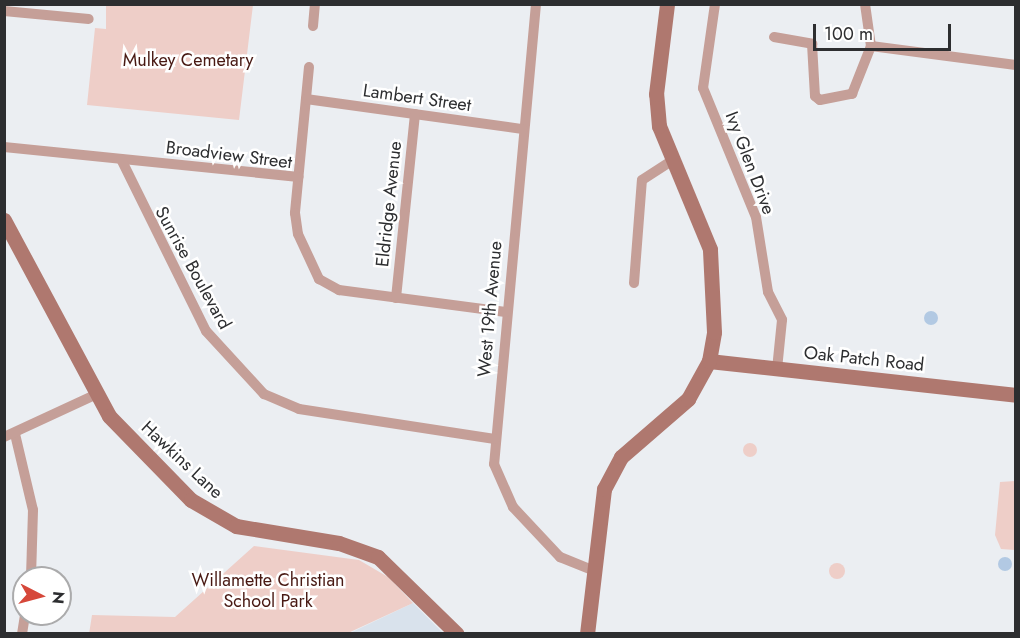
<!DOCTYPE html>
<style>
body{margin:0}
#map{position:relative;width:1020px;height:638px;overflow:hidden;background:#ebeef2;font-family:Jost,sans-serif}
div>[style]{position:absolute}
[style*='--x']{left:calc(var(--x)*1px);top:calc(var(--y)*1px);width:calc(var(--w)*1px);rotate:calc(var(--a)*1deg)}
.built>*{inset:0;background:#d9e2ec}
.green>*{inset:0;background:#eecec8}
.round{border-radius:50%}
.water>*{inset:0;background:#b2c9e3}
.street>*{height:10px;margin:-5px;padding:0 5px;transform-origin:5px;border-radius:5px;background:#c59f98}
.secondary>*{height:15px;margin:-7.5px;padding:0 7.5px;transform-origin:7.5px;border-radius:7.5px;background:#af786f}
span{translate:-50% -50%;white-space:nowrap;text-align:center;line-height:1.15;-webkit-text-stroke:5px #fff;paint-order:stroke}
.park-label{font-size:18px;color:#481913}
.street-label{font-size:18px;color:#2d2e30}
.frame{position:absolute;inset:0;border:6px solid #2d2e30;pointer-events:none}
.north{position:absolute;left:12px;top:566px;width:60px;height:60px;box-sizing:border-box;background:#fff;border:2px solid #ababac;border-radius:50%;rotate:96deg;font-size:16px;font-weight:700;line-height:24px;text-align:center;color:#2d2e30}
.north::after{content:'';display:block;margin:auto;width:21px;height:27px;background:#d6483a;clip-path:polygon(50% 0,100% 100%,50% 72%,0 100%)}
.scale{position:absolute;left:813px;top:24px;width:138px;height:27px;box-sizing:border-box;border:3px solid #2d2e30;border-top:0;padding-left:8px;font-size:18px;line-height:21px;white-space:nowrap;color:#2d2e30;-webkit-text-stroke:4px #fff;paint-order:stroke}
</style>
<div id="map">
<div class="built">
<div style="clip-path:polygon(413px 603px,443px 633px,348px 634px)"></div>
</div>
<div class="green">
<div style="clip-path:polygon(106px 4px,253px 5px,239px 120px,87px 105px,95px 28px,106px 29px)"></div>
<div class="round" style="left:743px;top:443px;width:14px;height:14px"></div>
<div style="clip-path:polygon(1015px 481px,1016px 481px,1015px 550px,1001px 549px,995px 535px,1000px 482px)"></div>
<div style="clip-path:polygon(254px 546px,359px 560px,388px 577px,413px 603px,348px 633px,89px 634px,92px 615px,175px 617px)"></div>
<div class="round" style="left:829px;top:563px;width:16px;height:16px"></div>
</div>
<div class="water">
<div class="round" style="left:924px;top:311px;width:14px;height:14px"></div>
<div class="round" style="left:998px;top:557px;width:14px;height:14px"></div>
</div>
<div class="street">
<div style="--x:536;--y:4;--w:462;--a:95.2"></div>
<div style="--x:494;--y:464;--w:47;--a:66.2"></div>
<div style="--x:513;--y:507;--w:69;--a:46.8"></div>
<div style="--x:560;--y:557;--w:35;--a:22"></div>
<div style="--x:715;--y:4;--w:85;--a:98.1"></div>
<div style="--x:703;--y:88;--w:139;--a:67.7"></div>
<div style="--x:756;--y:217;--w:76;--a:80.9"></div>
<div style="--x:768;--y:292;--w:31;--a:63"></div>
<div style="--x:782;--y:320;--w:49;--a:95.8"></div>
<div style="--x:865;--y:4;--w:42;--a:81.9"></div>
<div style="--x:4;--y:11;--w:85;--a:5.4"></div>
<div style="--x:313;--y:26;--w:22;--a:-85"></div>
<div style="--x:774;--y:37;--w:39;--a:10"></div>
<div style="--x:812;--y:44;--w:52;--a:86.7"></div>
<div style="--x:815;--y:96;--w:6;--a:39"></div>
<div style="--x:820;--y:100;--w:33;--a:-11"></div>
<div style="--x:852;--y:94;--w:52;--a:-68.4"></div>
<div style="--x:871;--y:46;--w:146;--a:7.5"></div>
<div style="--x:309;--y:67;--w:147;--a:95.5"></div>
<div style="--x:295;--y:213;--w:21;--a:82"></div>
<div style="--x:298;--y:234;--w:50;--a:65"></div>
<div style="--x:319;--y:279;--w:23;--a:29"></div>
<div style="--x:339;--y:290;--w:168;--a:7.5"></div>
<div style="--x:306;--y:99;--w:219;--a:7.9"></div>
<div style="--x:4;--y:147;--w:296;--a:5.8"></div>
<div style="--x:121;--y:159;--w:192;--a:63.7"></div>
<div style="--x:206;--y:331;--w:86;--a:47.4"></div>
<div style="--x:264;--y:394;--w:38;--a:23"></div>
<div style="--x:299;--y:409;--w:198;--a:8.7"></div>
<div style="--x:634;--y:283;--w:103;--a:-85.6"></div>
<div style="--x:642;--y:180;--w:35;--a:-33"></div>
<div style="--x:396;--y:298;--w:185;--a:-84.1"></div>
<div style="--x:15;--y:434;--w:78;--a:76.7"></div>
<div style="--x:33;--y:510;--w:68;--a:91.7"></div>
<div style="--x:4;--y:437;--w:100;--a:-24.8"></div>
<div style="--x:22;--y:634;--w:20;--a:-81"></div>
</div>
<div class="secondary">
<div style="--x:4;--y:220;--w:222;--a:61.8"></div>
<div style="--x:109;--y:416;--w:117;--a:45.7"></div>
<div style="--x:191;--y:500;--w:52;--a:30"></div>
<div style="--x:236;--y:526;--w:104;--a:9.4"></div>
<div style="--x:339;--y:543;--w:41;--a:19.7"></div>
<div style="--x:378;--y:557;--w:110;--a:44.3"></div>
<div style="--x:709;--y:361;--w:309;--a:6.3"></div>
<div style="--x:587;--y:634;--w:146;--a:-83.3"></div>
<div style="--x:604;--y:489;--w:36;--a:-62"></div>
<div style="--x:621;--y:457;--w:89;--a:-40.9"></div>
<div style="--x:688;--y:399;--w:43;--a:-61.1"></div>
<div style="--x:709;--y:361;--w:29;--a:-80"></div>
<div style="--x:714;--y:332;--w:83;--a:-92.8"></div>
<div style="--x:710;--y:249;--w:133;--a:-112.5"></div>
<div style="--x:659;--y:126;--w:32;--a:-95"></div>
<div style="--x:656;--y:94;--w:91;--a:-83"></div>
</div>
<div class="park-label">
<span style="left:188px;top:60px">Mulkey Cemetary</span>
<span style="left:268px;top:591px">Willamette Christian<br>School Park</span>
</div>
<div class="street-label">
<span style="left:417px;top:98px;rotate:8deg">Lambert Street</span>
<span style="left:229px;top:155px;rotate:7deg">Broadview Street</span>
<span style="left:750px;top:163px;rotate:69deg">Ivy Glen Drive</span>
<span style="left:389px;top:204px;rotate:-84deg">Eldridge Avenue</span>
<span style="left:193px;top:268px;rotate:61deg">Sunrise Boulevard</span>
<span style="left:490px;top:309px;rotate:-85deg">West 19th Avenue</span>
<span style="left:864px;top:359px;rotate:6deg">Oak Patch Road</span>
<span style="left:182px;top:460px;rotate:43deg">Hawkins Lane</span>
</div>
<div class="frame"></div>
<div class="north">N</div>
<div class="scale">100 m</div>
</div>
